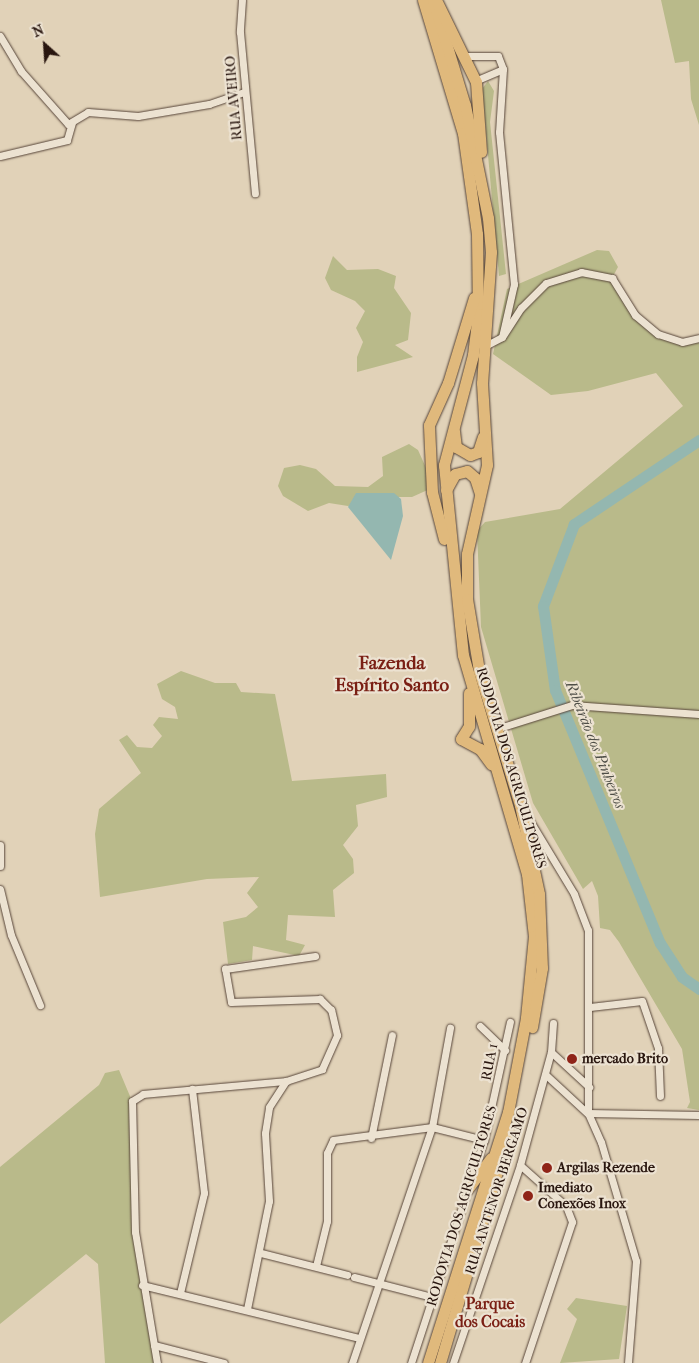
<!DOCTYPE html>
<meta charset="utf-8">
<style>
body{margin:0}
#map{position:relative;width:699px;height:1363px;overflow:hidden;background:#e1d2b8;font-family:"IM FELL French Canon",serif}
div>[style]{position:absolute}
[style*='--x']{left:calc(var(--x)*1px);top:calc(var(--y)*1px);width:calc(var(--w)*1px);rotate:calc(var(--a)*1deg)}
.green>*{inset:0;background:#b9ba8a}
.water>*{inset:0;background:#94b7b0}
.river>*{height:11px;margin:-5.5px;padding:0 5.5px;transform-origin:5.5px;border-radius:5.5px;background:#94b7b0}
.roads{filter:drop-shadow(0 0 1px #574539) drop-shadow(0 0 1px #574539)}
.minor>*{height:7px;margin:-3.5px;padding:0 3.5px;transform-origin:3.5px;border-radius:3.5px;background:#ece2d1}
.primary>*{height:11px;margin:-5.5px;padding:0 5.5px;transform-origin:5.5px;border-radius:5.5px;background:#e0b97c}
.dots>*{width:14px;height:14px;translate:-50% -50%;box-sizing:border-box;border:2px solid #ece2d1;border-radius:50%}
span{translate:-50% -50%;white-space:nowrap;text-align:center;line-height:1.15;-webkit-text-stroke:4.5px #ece2d1;paint-order:stroke}
.street-label{font-size:14px;color:#29160f}
.poi-label{font-size:14px;color:#29160f;font-weight:700}
.left{translate:0 -50%;text-align:left}
.water-label{font-size:15px;color:#4e4e47;font-style:italic}
.quarter-label{font-size:16px;color:#7a1f14;font-weight:700}
.district-label{font-size:19px;color:#7a1f14;font-weight:700}
.north{position:absolute;left:20px;top:20px;width:50px;height:50px;-webkit-text-stroke:4px #ece2d1;paint-order:stroke;rotate:334deg;font-size:14px;font-weight:700;line-height:20px;text-align:center;color:#29160f}
.north::after{content:'';display:block;margin:auto;width:18px;height:22px;background:#29160f;clip-path:polygon(50% 0,100% 100%,50% 72%,0 100%)}
</style>
<div id="map">
<div class="green">
<div style="clip-path:polygon(661px 0,699px 0,699px 125px,691px 99px,689px 61px,675px 63px)"></div>
<div style="clip-path:polygon(488px 81px,494px 91px,490px 122px,506px 274px,499px 276px,482px 89px)"></div>
<div style="clip-path:polygon(597px 250px,609px 251px,618px 267px,612px 278px,635px 315px,669px 339px,699px 338px,699px 1110px,687px 1108px,690px 1102px,682px 1049px,619px 942px,610px 930px,600px 928px,598px 896px,592px 881px,583px 889px,533px 803px,481px 627px,477px 531px,485px 522px,560px 509px,683px 406px,656px 373px,588px 391px,551px 395px,493px 354px,507px 289px)"></div>
<div style="clip-path:polygon(333px 256px,347px 270px,378px 269px,396px 276px,394px 288px,411px 313px,408px 340px,395px 345px,413px 357px,357px 372px,357px 357px,363px 342px,356px 328px,365px 311px,355px 301px,331px 290px,325px 278px)"></div>
<div style="clip-path:polygon(409px 444px,418px 450px,431px 479px,432px 488px,412px 497px,383px 497px,348px 506px,329px 503px,308px 511px,283px 496px,278px 486px,284px 468px,300px 465px,316px 469px,335px 486px,368px 487px,383px 476px,382px 457px)"></div>
<div style="clip-path:polygon(181px 671px,215px 683px,236px 683px,241px 692px,275px 694px,292px 781px,386px 774px,387px 797px,356px 805px,358px 826px,343px 845px,353px 859px,354px 873px,333px 890px,335px 917px,288px 915px,286px 940px,305px 945px,299px 956px,253px 946px,252px 960px,228px 964px,223px 922px,246px 917px,258px 907px,247px 893px,259px 877px,207px 879px,100px 897px,95px 834px,99px 809px,141px 773px,119px 740px,127px 735px,137px 747px,152px 748px,162px 736px,153px 725px,159px 717px,178px 719px,175px 707px,162px 699px,157px 684px)"></div>
<div style="clip-path:polygon(119px 1070px,132px 1101px,135px 1232px,157px 1363px,105px 1363px,98px 1264px,86px 1254px,0 1324px,0 1167px,99px 1085px,105px 1073px)"></div>
<div style="clip-path:polygon(576px 1298px,627px 1306px,619px 1359px,560px 1363px,577px 1319px,567px 1309px)"></div>
</div>
<div class="water">
<div style="clip-path:polygon(356px 493px,394px 493px,401px 499px,403px 516px,391px 560px,348px 507px)"></div>
</div>
<div class="river">
<div style="--x:699;--y:440;--w:151;--a:146.1"></div>
<div style="--x:574;--y:524;--w:88;--a:110.7"></div>
<div style="--x:543;--y:606;--w:85;--a:81.9"></div>
<div style="--x:555;--y:690;--w:274;--a:67.5"></div>
<div style="--x:660;--y:943;--w:40;--a:57.1"></div>
<div style="--x:682;--y:977;--w:21;--a:35"></div>
</div>
<div class="roads">
<div class="minor">
<div style="--x:242;--y:0;--w:32;--a:94"></div>
<div style="--x:240;--y:32;--w:162;--a:84.7"></div>
<div style="--x:0;--y:36;--w:41;--a:59"></div>
<div style="--x:21;--y:71;--w:71;--a:48.4"></div>
<div style="--x:68;--y:124;--w:23;--a:-31"></div>
<div style="--x:88;--y:112;--w:50;--a:4.6"></div>
<div style="--x:138;--y:116;--w:72;--a:-9.6"></div>
<div style="--x:209;--y:104;--w:37;--a:-19"></div>
<div style="--x:466;--y:56;--w:32;--a:0"></div>
<div style="--x:498;--y:56;--w:14;--a:69"></div>
<div style="--x:503;--y:69;--w:63;--a:93.6"></div>
<div style="--x:499;--y:132;--w:153;--a:84.4"></div>
<div style="--x:514;--y:284;--w:54;--a:102.8"></div>
<div style="--x:475;--y:81;--w:30;--a:-23"></div>
<div style="--x:0;--y:156;--w:69;--a:-13.4"></div>
<div style="--x:67;--y:140;--w:18;--a:-74"></div>
<div style="--x:485;--y:346;--w:19;--a:-28"></div>
<div style="--x:502;--y:337;--w:35;--a:-57"></div>
<div style="--x:521;--y:308;--w:35;--a:-45"></div>
<div style="--x:546;--y:283;--w:37;--a:-17"></div>
<div style="--x:581;--y:272;--w:32;--a:11"></div>
<div style="--x:612;--y:278;--w:44;--a:58.1"></div>
<div style="--x:635;--y:315;--w:30;--a:40"></div>
<div style="--x:658;--y:334;--w:25;--a:18"></div>
<div style="--x:682;--y:342;--w:17;--a:-13"></div>
<div style="--x:496;--y:729;--w:80;--a:-17.5"></div>
<div style="--x:572;--y:705;--w:127;--a:4.1"></div>
<div style="--x:524;--y:811;--w:97;--a:58.9"></div>
<div style="--x:574;--y:894;--w:39;--a:69"></div>
<div style="--x:588;--y:930;--w:183;--a:90"></div>
<div style="--x:588;--y:1113;--w:32;--a:66"></div>
<div style="--x:601;--y:1142;--w:124;--a:73.6"></div>
<div style="--x:636;--y:1261;--w:102;--a:94.5"></div>
<div style="--x:0;--y:845;--w:21;--a:90"></div>
<div style="--x:0;--y:889;--w:47;--a:76.6"></div>
<div style="--x:11;--y:935;--w:76;--a:67.5"></div>
<div style="--x:590;--y:1007;--w:52;--a:-6.6"></div>
<div style="--x:642;--y:1001;--w:50;--a:71.2"></div>
<div style="--x:658;--y:1048;--w:48;--a:87.6"></div>
<div style="--x:480;--y:1026;--w:35;--a:44"></div>
<div style="--x:551;--y:1052;--w:52;--a:42.6"></div>
<div style="--x:546;--y:1075;--w:56;--a:42.8"></div>
<div style="--x:588;--y:1113;--w:111;--a:1"></div>
<div style="--x:371;--y:1138;--w:105;--a:-78.5"></div>
<div style="--x:520;--y:1165;--w:62;--a:41.7"></div>
<div style="--x:566;--y:1206;--w:17;--a:69"></div>
<div style="--x:572;--y:1222;--w:149;--a:108.4"></div>
<div style="--x:261;--y:1253;--w:89;--a:14.3"></div>
<div style="--x:316;--y:1266;--w:46;--a:-76.3"></div>
<div style="--x:327;--y:1221;--w:68;--a:-90"></div>
<div style="--x:327;--y:1153;--w:14;--a:-65"></div>
<div style="--x:333;--y:1140;--w:100;--a:-7.5"></div>
<div style="--x:432;--y:1127;--w:54;--a:14"></div>
<div style="--x:354;--y:1277;--w:81;--a:14.4"></div>
<div style="--x:142;--y:1285;--w:224;--a:13.7"></div>
<div style="--x:180;--y:1293;--w:103;--a:-76.5"></div>
<div style="--x:204;--y:1193;--w:105;--a:-96.6"></div>
<div style="--x:247;--y:1309;--w:110;--a:-78.5"></div>
<div style="--x:269;--y:1201;--w:68;--a:-93.4"></div>
<div style="--x:265;--y:1133;--w:26;--a:-81"></div>
<div style="--x:269;--y:1107;--w:31;--a:-57"></div>
<div style="--x:286;--y:1081;--w:38;--a:-18"></div>
<div style="--x:322;--y:1069;--w:37;--a:-66"></div>
<div style="--x:337;--y:1035;--w:26;--a:-103"></div>
<div style="--x:331;--y:1010;--w:16;--a:-135"></div>
<div style="--x:320;--y:999;--w:89;--a:178.1"></div>
<div style="--x:231;--y:1002;--w:34;--a:-100"></div>
<div style="--x:225;--y:969;--w:91;--a:-8.2"></div>
<div style="--x:154;--y:1345;--w:72;--a:14.4"></div>
<div style="--x:157;--y:1363;--w:133;--a:-99.5"></div>
<div style="--x:135;--y:1232;--w:131;--a:-91.3"></div>
<div style="--x:132;--y:1101;--w:13;--a:-32"></div>
<div style="--x:143;--y:1094;--w:144;--a:-5.2"></div>
<div style="--x:352;--y:1363;--w:249;--a:-71.3"></div>
<div style="--x:432;--y:1127;--w:101;--a:-79.7"></div>
<div style="--x:411;--y:1363;--w:235;--a:-71.9"></div>
<div style="--x:484;--y:1140;--w:121;--a:-77.6"></div>
<div style="--x:453;--y:1363;--w:209;--a:-71.3"></div>
<div style="--x:520;--y:1165;--w:117;--a:-74.7"></div>
<div style="--x:551;--y:1052;--w:29;--a:-86"></div>
</div>
<div class="primary">
<div style="--x:423;--y:0;--w:139;--a:73.3"></div>
<div style="--x:463;--y:133;--w:102;--a:82.1"></div>
<div style="--x:477;--y:234;--w:80;--a:89.3"></div>
<div style="--x:478;--y:314;--w:41;--a:97"></div>
<div style="--x:473;--y:355;--w:114;--a:104.8"></div>
<div style="--x:444;--y:465;--w:191;--a:84.3"></div>
<div style="--x:463;--y:655;--w:228;--a:73.7"></div>
<div style="--x:527;--y:874;--w:62;--a:83.6"></div>
<div style="--x:534;--y:936;--w:82;--a:95.6"></div>
<div style="--x:526;--y:1018;--w:96;--a:100.8"></div>
<div style="--x:508;--y:1112;--w:263;--a:107.7"></div>
<div style="--x:433;--y:0;--w:110;--a:73.1"></div>
<div style="--x:465;--y:105;--w:115;--a:78.5"></div>
<div style="--x:488;--y:218;--w:34;--a:85"></div>
<div style="--x:491;--y:252;--w:131;--a:93.9"></div>
<div style="--x:482;--y:383;--w:82;--a:86.5"></div>
<div style="--x:487;--y:465;--w:91;--a:102.7"></div>
<div style="--x:467;--y:554;--w:45;--a:90"></div>
<div style="--x:467;--y:599;--w:73;--a:80.5"></div>
<div style="--x:479;--y:671;--w:140;--a:73"></div>
<div style="--x:520;--y:805;--w:91;--a:77.9"></div>
<div style="--x:539;--y:894;--w:74;--a:87.7"></div>
<div style="--x:542;--y:968;--w:60;--a:99.6"></div>
<div style="--x:437;--y:2;--w:89;--a:64"></div>
<div style="--x:476;--y:82;--w:70;--a:85.9"></div>
<div style="--x:454;--y:431;--w:16;--a:83"></div>
<div style="--x:456;--y:447;--w:16;--a:30"></div>
<div style="--x:470;--y:455;--w:9;--a:-21"></div>
<div style="--x:478;--y:452;--w:16;--a:-72"></div>
<div style="--x:446;--y:490;--w:18;--a:-61"></div>
<div style="--x:455;--y:474;--w:12;--a:-14"></div>
<div style="--x:467;--y:471;--w:11;--a:41"></div>
<div style="--x:475;--y:478;--w:16;--a:72"></div>
<div style="--x:444;--y:539;--w:49;--a:-104.3"></div>
<div style="--x:432;--y:492;--w:67;--a:-92.6"></div>
<div style="--x:429;--y:425;--w:46;--a:-65.7"></div>
<div style="--x:448;--y:383;--w:89;--a:-73"></div>
<div style="--x:469;--y:693;--w:33;--a:90"></div>
<div style="--x:469;--y:726;--w:15;--a:122"></div>
<div style="--x:461;--y:739;--w:21;--a:28"></div>
<div style="--x:480;--y:749;--w:19;--a:54"></div>
<div style="--x:466;--y:1191;--w:41;--a:-52.9"></div>
<div style="--x:440;--y:1363;--w:241;--a:-73.4"></div>
</div>
</div>
<div class="dots">
<div style="left:572px;top:1059px;background:#8f2418"></div>
<div style="left:547px;top:1168px;background:#8f2418"></div>
<div style="left:528px;top:1196px;background:#8f2418"></div>
</div>
<div class="street-label">
<span style="left:234px;top:98px;rotate:-95deg">RUA AVEIRO</span>
<span style="left:511px;top:768px;rotate:73deg">RODOVIA DOS AGRICULTORES</span>
<span style="left:490px;top:1062px;rotate:-79deg">RUA 1</span>
<span style="left:497px;top:1191px;rotate:-72deg">RUA ANTENOR BERGAMO</span>
<span style="left:462px;top:1206px;rotate:-73deg">RODOVIA DOS AGRICULTORES</span>
</div>
<div class="poi-label">
<span class="left" style="left:582px;top:1059px">mercado Brito</span>
<span class="left" style="left:557px;top:1168px">Argilas Rezende</span>
<span class="left" style="left:538px;top:1196px">Imediato<br>Conexões Inox</span>
</div>
<div class="water-label">
<span style="left:595px;top:745px;rotate:68deg">Ribeirão dos Pinheiros</span>
</div>
<div class="quarter-label">
<span style="left:490px;top:1313px">Parque<br>dos Cocais</span>
</div>
<div class="district-label">
<span style="left:392px;top:675px">Fazenda<br>Espírito Santo</span>
</div>
<div class="north">N</div>
</div>
